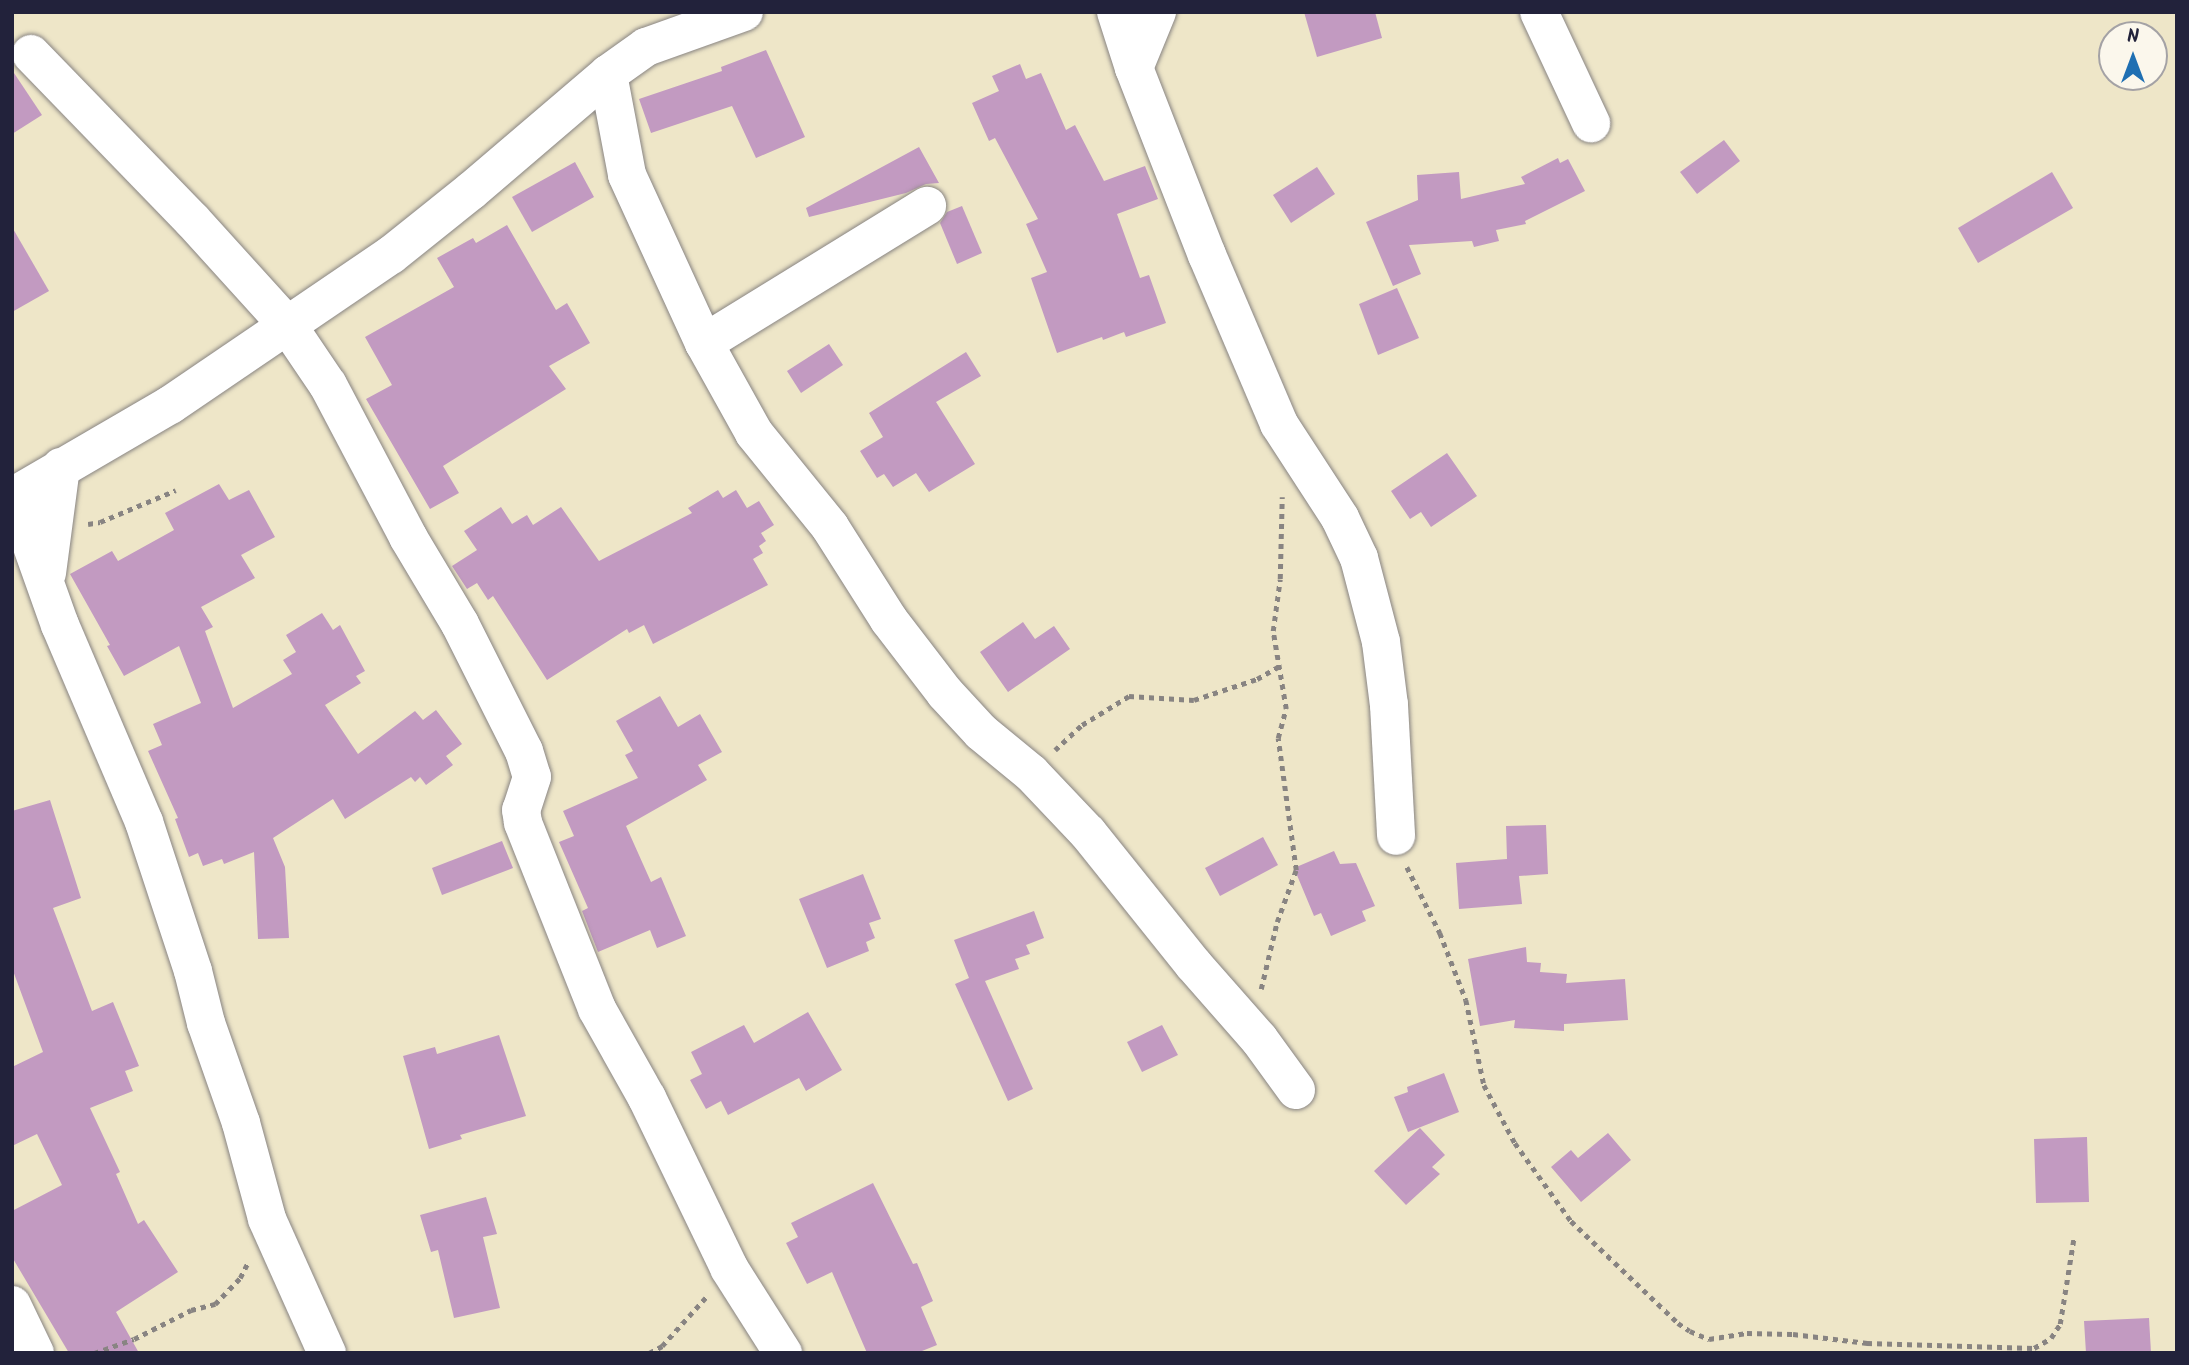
<!DOCTYPE html>
<style>
body{margin:0}
#map{position:relative;width:2189px;height:1365px;overflow:hidden;background:#eee6c8;font-family:Kalam,sans-serif}
div>[style]{position:absolute}
[style*='--x']{left:calc(var(--x)*1px);top:calc(var(--y)*1px);width:calc(var(--w)*1px);rotate:calc(var(--a)*1deg)}
.building>*{inset:0;background:#c29ac1}
.path>*{height:4.5px;margin-top:-2.25px;transform-origin:0;background:repeating-linear-gradient(90deg,#888482 0 5px,transparent 0 10px)}
.roads{filter:drop-shadow(0 0 2px #888482) drop-shadow(0 0 2px #888482)}
.minor>*{height:38px;margin:-19px;padding:0 19px;transform-origin:19px;border-radius:19px;background:#fff}
span{translate:-50% -50%;white-space:nowrap;text-align:center;line-height:1.15;-webkit-text-stroke:5px #fbf7ec;paint-order:stroke}
.frame{position:absolute;inset:0;border:14px solid #22223b;pointer-events:none}
.north{position:absolute;left:2098px;top:21px;width:70px;height:70px;box-sizing:border-box;background:#fbf7ec;border:2px solid #a4a2a5;border-radius:50%;rotate:0deg;font-size:19px;font-weight:700;line-height:28px;text-align:center;color:#22223b}
.north::after{content:'';display:block;margin:auto;width:24px;height:32px;background:#1f6fb2;clip-path:polygon(50% 0,100% 100%,50% 72%,0 100%)}
</style>
<div id="map">
<div class="building">
<div style="clip-path:polygon(1304px 12px,1375px 12px,1382px 38px,1317px 57px)"></div>
<div style="clip-path:polygon(766px 50px,805px 137px,756px 158px,732px 106px,651px 133px,639px 99px,722px 71px,721px 67px)"></div>
<div style="clip-path:polygon(1020px 64px,1026px 79px,1041px 73px,1066px 130px,1075px 125px,1104px 181px,1145px 166px,1158px 199px,1117px 214px,1140px 278px,1149px 275px,1166px 323px,1126px 337px,1124px 332px,1103px 340px,1102px 337px,1057px 353px,1031px 278px,1047px 272px,1026px 224px,1038px 219px,995px 138px,989px 141px,972px 103px,999px 91px,992px 76px)"></div>
<div style="clip-path:polygon(12px 70px,42px 115px,12px 134px)"></div>
<div style="clip-path:polygon(1724px 140px,1740px 161px,1697px 194px,1680px 172px)"></div>
<div style="clip-path:polygon(919px 147px,939px 183px,926px 184px,906px 193px,809px 217px,806px 208px)"></div>
<div style="clip-path:polygon(1558px 158px,1560px 163px,1568px 159px,1585px 191px,1525px 221px,1526px 224px,1496px 230px,1499px 241px,1474px 247px,1472px 241px,1409px 245px,1421px 274px,1393px 286px,1366px 222px,1418px 200px,1417px 175px,1459px 172px,1461px 199px,1525px 184px,1521px 177px)"></div>
<div style="clip-path:polygon(575px 162px,594px 197px,532px 232px,512px 197px)"></div>
<div style="clip-path:polygon(1317px 167px,1335px 194px,1291px 223px,1273px 195px)"></div>
<div style="clip-path:polygon(2052px 172px,2073px 208px,1978px 263px,1958px 228px)"></div>
<div style="clip-path:polygon(962px 206px,982px 253px,957px 264px,940px 223px,947px 212px)"></div>
<div style="clip-path:polygon(507px 225px,556px 310px,567px 303px,590px 343px,549px 366px,566px 389px,443px 466px,459px 493px,430px 509px,366px 399px,392px 385px,365px 337px,454px 287px,437px 258px,473px 238px,476px 243px)"></div>
<div style="clip-path:polygon(12px 227px,49px 291px,12px 312px)"></div>
<div style="clip-path:polygon(1397px 288px,1419px 338px,1378px 355px,1359px 304px)"></div>
<div style="clip-path:polygon(829px 344px,843px 365px,801px 393px,787px 371px)"></div>
<div style="clip-path:polygon(966px 352px,981px 376px,936px 402px,975px 464px,929px 492px,916px 473px,893px 487px,884px 474px,877px 478px,860px 451px,883px 437px,869px 413px)"></div>
<div style="clip-path:polygon(1447px 453px,1477px 496px,1431px 527px,1421px 512px,1410px 519px,1391px 491px)"></div>
<div style="clip-path:polygon(219px 484px,229px 500px,249px 490px,275px 537px,241px 555px,255px 578px,201px 607px,213px 627px,205px 631px,233px 708px,292px 674px,283px 660px,296px 652px,286px 635px,322px 613px,333px 630px,340px 625px,365px 671px,356px 676px,361px 683px,325px 705px,358px 754px,415px 711px,423px 720px,436px 710px,462px 744px,446px 756px,453px 765px,426px 785px,420px 777px,415px 782px,411px 777px,345px 819px,333px 799px,273px 838px,285px 867px,289px 938px,258px 939px,254px 852px,224px 864px,222px 859px,203px 866px,198px 853px,189px 857px,175px 819px,178px 818px,148px 751px,162px 745px,153px 724px,201px 703px,179px 646px,124px 676px,107px 646px,110px 645px,70px 574px,112px 551px,118px 561px,174px 530px,165px 513px)"></div>
<div style="clip-path:polygon(718px 490px,723px 498px,736px 490px,747px 508px,759px 501px,774px 525px,761px 533px,766px 541px,759px 546px,763px 553px,753px 559px,768px 585px,653px 644px,644px 625px,629px 633px,627px 629px,547px 680px,493px 596px,488px 600px,477px 583px,467px 589px,452px 566px,477px 550px,464px 531px,501px 507px,512px 524px,527px 515px,533px 525px,561px 507px,599px 561px,692px 513px,688px 508px)"></div>
<div style="clip-path:polygon(1023px 622px,1035px 639px,1054px 626px,1070px 649px,1008px 692px,980px 652px)"></div>
<div style="clip-path:polygon(660px 696px,678px 727px,700px 714px,722px 752px,698px 765px,707px 780px,626px 826px,651px 882px,661px 877px,686px 936px,657px 948px,650px 930px,598px 952px,582px 911px,588px 908px,559px 842px,574px 836px,563px 811px,638px 778px,625px 755px,633px 751px,616px 721px)"></div>
<div style="clip-path:polygon(50px 800px,81px 898px,53px 908px,92px 1011px,113px 1002px,139px 1066px,125px 1071px,133px 1091px,90px 1108px,120px 1172px,116px 1174px,138px 1224px,144px 1220px,178px 1272px,116px 1312px,139px 1353px,69px 1353px,12px 1257px,12px 1211px,62px 1185px,37px 1134px,12px 1146px,12px 1067px,43px 1052px,12px 968px,12px 811px)"></div>
<div style="clip-path:polygon(1546px 825px,1548px 874px,1519px 876px,1522px 904px,1459px 909px,1456px 863px,1507px 859px,1506px 826px)"></div>
<div style="clip-path:polygon(1263px 837px,1278px 865px,1220px 896px,1205px 868px)"></div>
<div style="clip-path:polygon(502px 841px,513px 868px,442px 895px,432px 868px)"></div>
<div style="clip-path:polygon(1334px 851px,1340px 864px,1356px 863px,1375px 906px,1362px 911px,1366px 921px,1331px 936px,1321px 913px,1314px 916px,1294px 868px)"></div>
<div style="clip-path:polygon(863px 874px,881px 919px,869px 923px,875px 938px,866px 942px,869px 951px,827px 968px,799px 899px)"></div>
<div style="clip-path:polygon(1034px 911px,1044px 938px,1026px 945px,1030px 954px,1015px 959px,1019px 969px,985px 981px,1033px 1089px,1008px 1101px,955px 984px,969px 978px,954px 940px)"></div>
<div style="clip-path:polygon(1526px 947px,1527px 962px,1541px 963px,1540px 972px,1567px 974px,1566px 983px,1625px 979px,1628px 1020px,1564px 1024px,1564px 1031px,1514px 1028px,1515px 1020px,1480px 1026px,1468px 959px)"></div>
<div style="clip-path:polygon(808px 1012px,842px 1070px,806px 1091px,799px 1078px,728px 1115px,721px 1101px,706px 1109px,690px 1080px,702px 1074px,691px 1052px,744px 1025px,754px 1043px)"></div>
<div style="clip-path:polygon(1162px 1025px,1178px 1055px,1142px 1072px,1127px 1042px)"></div>
<div style="clip-path:polygon(499px 1035px,526px 1116px,460px 1135px,462px 1139px,429px 1149px,403px 1056px,435px 1047px,437px 1054px)"></div>
<div style="clip-path:polygon(1444px 1073px,1459px 1112px,1408px 1132px,1394px 1097px,1408px 1092px,1407px 1087px)"></div>
<div style="clip-path:polygon(1420px 1128px,1445px 1155px,1432px 1167px,1440px 1174px,1406px 1205px,1374px 1171px)"></div>
<div style="clip-path:polygon(1608px 1133px,1631px 1160px,1581px 1202px,1551px 1167px,1571px 1150px,1578px 1158px)"></div>
<div style="clip-path:polygon(2087px 1137px,2089px 1202px,2036px 1203px,2034px 1139px)"></div>
<div style="clip-path:polygon(873px 1183px,913px 1264px,917px 1263px,933px 1301px,921px 1307px,937px 1345px,917px 1353px,867px 1353px,832px 1272px,807px 1284px,786px 1243px,798px 1237px,791px 1223px)"></div>
<div style="clip-path:polygon(486px 1197px,497px 1234px,483px 1237px,500px 1308px,454px 1318px,438px 1250px,431px 1252px,420px 1215px)"></div>
<div style="clip-path:polygon(2149px 1318px,2151px 1353px,2086px 1353px,2084px 1321px)"></div>
</div>
<div class="path">
<div style="--x:88;--y:524;--w:12;--a:-9"></div>
<div style="--x:100;--y:522;--w:82;--a:-22.8"></div>
<div style="--x:1055;--y:750;--w:37;--a:-43"></div>
<div style="--x:1082;--y:725;--w:55;--a:-31.7"></div>
<div style="--x:1129;--y:696;--w:65;--a:3.5"></div>
<div style="--x:1194;--y:700;--w:66;--a:-18.4"></div>
<div style="--x:1257;--y:679;--w:24;--a:-30"></div>
<div style="--x:1407;--y:867;--w:74;--a:63.4"></div>
<div style="--x:1440;--y:933;--w:72;--a:68.8"></div>
<div style="--x:1466;--y:1000;--w:87;--a:78"></div>
<div style="--x:1484;--y:1085;--w:66;--a:61.9"></div>
<div style="--x:1515;--y:1143;--w:96;--a:54.3"></div>
<div style="--x:1571;--y:1221;--w:148;--a:43.6"></div>
<div style="--x:1678;--y:1323;--w:14;--a:34"></div>
<div style="--x:1690;--y:1331;--w:21;--a:23"></div>
<div style="--x:1709;--y:1339;--w:38;--a:-9"></div>
<div style="--x:1747;--y:1333;--w:46;--a:1.2"></div>
<div style="--x:1793;--y:1334;--w:75;--a:6.9"></div>
<div style="--x:1867;--y:1343;--w:167;--a:1.7"></div>
<div style="--x:2034;--y:1348;--w:20;--a:-30"></div>
<div style="--x:2051;--y:1338;--w:17;--a:-57"></div>
<div style="--x:2060;--y:1324;--w:88;--a:-80.9"></div>
<div style="--x:1261;--y:989;--w:69;--a:-76.6"></div>
<div style="--x:1277;--y:922;--w:55;--a:-69.9"></div>
<div style="--x:1296;--y:870;--w:133;--a:-97.8"></div>
<div style="--x:1278;--y:738;--w:30;--a:-75"></div>
<div style="--x:1286;--y:709;--w:79;--a:-99.5"></div>
<div style="--x:1273;--y:631;--w:52;--a:-82.3"></div>
<div style="--x:1280;--y:579;--w:82;--a:-88.6"></div>
<div style="--x:94;--y:1353;--w:42;--a:-19.3"></div>
<div style="--x:134;--y:1339;--w:64;--a:-27"></div>
<div style="--x:191;--y:1310;--w:25;--a:-14"></div>
<div style="--x:215;--y:1304;--w:36;--a:-46"></div>
<div style="--x:240;--y:1278;--w:18;--a:-63"></div>
<div style="--x:649;--y:1353;--w:15;--a:-28"></div>
<div style="--x:662;--y:1346;--w:67;--a:-48"></div>
</div>
<div class="roads">
<div class="minor">
<div style="--x:1116;--y:12;--w:59;--a:72.2"></div>
<div style="--x:1134;--y:68;--w:201;--a:68.7"></div>
<div style="--x:1207;--y:255;--w:184;--a:66.9"></div>
<div style="--x:1279;--y:424;--w:112;--a:57"></div>
<div style="--x:1340;--y:518;--w:44;--a:64.6"></div>
<div style="--x:1359;--y:558;--w:87;--a:75.3"></div>
<div style="--x:1381;--y:642;--w:64;--a:82.8"></div>
<div style="--x:1389;--y:705;--w:131;--a:86.9"></div>
<div style="--x:1539;--y:12;--w:123;--a:64.9"></div>
<div style="--x:31;--y:54;--w:231;--a:45.9"></div>
<div style="--x:192;--y:220;--w:143;--a:47.8"></div>
<div style="--x:288;--y:326;--w:71;--a:55.9"></div>
<div style="--x:328;--y:385;--w:172;--a:62.2"></div>
<div style="--x:408;--y:537;--w:101;--a:59.1"></div>
<div style="--x:460;--y:624;--w:142;--a:63.3"></div>
<div style="--x:524;--y:751;--w:27;--a:73"></div>
<div style="--x:532;--y:777;--w:35;--a:108"></div>
<div style="--x:521;--y:810;--w:13;--a:81"></div>
<div style="--x:523;--y:823;--w:200;--a:68.3"></div>
<div style="--x:597;--y:1009;--w:102;--a:60.7"></div>
<div style="--x:647;--y:1098;--w:189;--a:64.2"></div>
<div style="--x:729;--y:1268;--w:101;--a:57.6"></div>
<div style="--x:1134;--y:68;--w:61;--a:-67.7"></div>
<div style="--x:608;--y:74;--w:103;--a:79.3"></div>
<div style="--x:627;--y:175;--w:185;--a:65.4"></div>
<div style="--x:704;--y:343;--w:103;--a:60.9"></div>
<div style="--x:754;--y:433;--w:121;--a:51"></div>
<div style="--x:830;--y:527;--w:110;--a:57.6"></div>
<div style="--x:889;--y:620;--w:92;--a:52.5"></div>
<div style="--x:945;--y:693;--w:53;--a:47.3"></div>
<div style="--x:981;--y:732;--w:65;--a:39.4"></div>
<div style="--x:1031;--y:773;--w:83;--a:46.5"></div>
<div style="--x:1088;--y:833;--w:168;--a:51.3"></div>
<div style="--x:1193;--y:964;--w:100;--a:48.7"></div>
<div style="--x:1259;--y:1039;--w:63;--a:54"></div>
<div style="--x:704;--y:343;--w:262;--a:-31.6"></div>
<div style="--x:14;--y:496;--w:137;--a:70.4"></div>
<div style="--x:60;--y:625;--w:214;--a:66.9"></div>
<div style="--x:144;--y:822;--w:157;--a:71.8"></div>
<div style="--x:193;--y:971;--w:54;--a:76"></div>
<div style="--x:206;--y:1023;--w:106;--a:70.7"></div>
<div style="--x:241;--y:1123;--w:99;--a:74.8"></div>
<div style="--x:267;--y:1219;--w:147;--a:65.9"></div>
<div style="--x:12;--y:497;--w:183;--a:-30.2"></div>
<div style="--x:170;--y:405;--w:267;--a:-34.2"></div>
<div style="--x:391;--y:255;--w:102;--a:-38.7"></div>
<div style="--x:471;--y:191;--w:180;--a:-40.5"></div>
<div style="--x:608;--y:74;--w:47;--a:-35.4"></div>
<div style="--x:646;--y:47;--w:104;--a:-19.7"></div>
<div style="--x:47;--y:573;--w:107;--a:-82.5"></div>
<div style="--x:12;--y:1305;--w:53;--a:64.4"></div>
</div>
</div>
<div class="frame"></div>
<div class="north">N</div>
</div>
